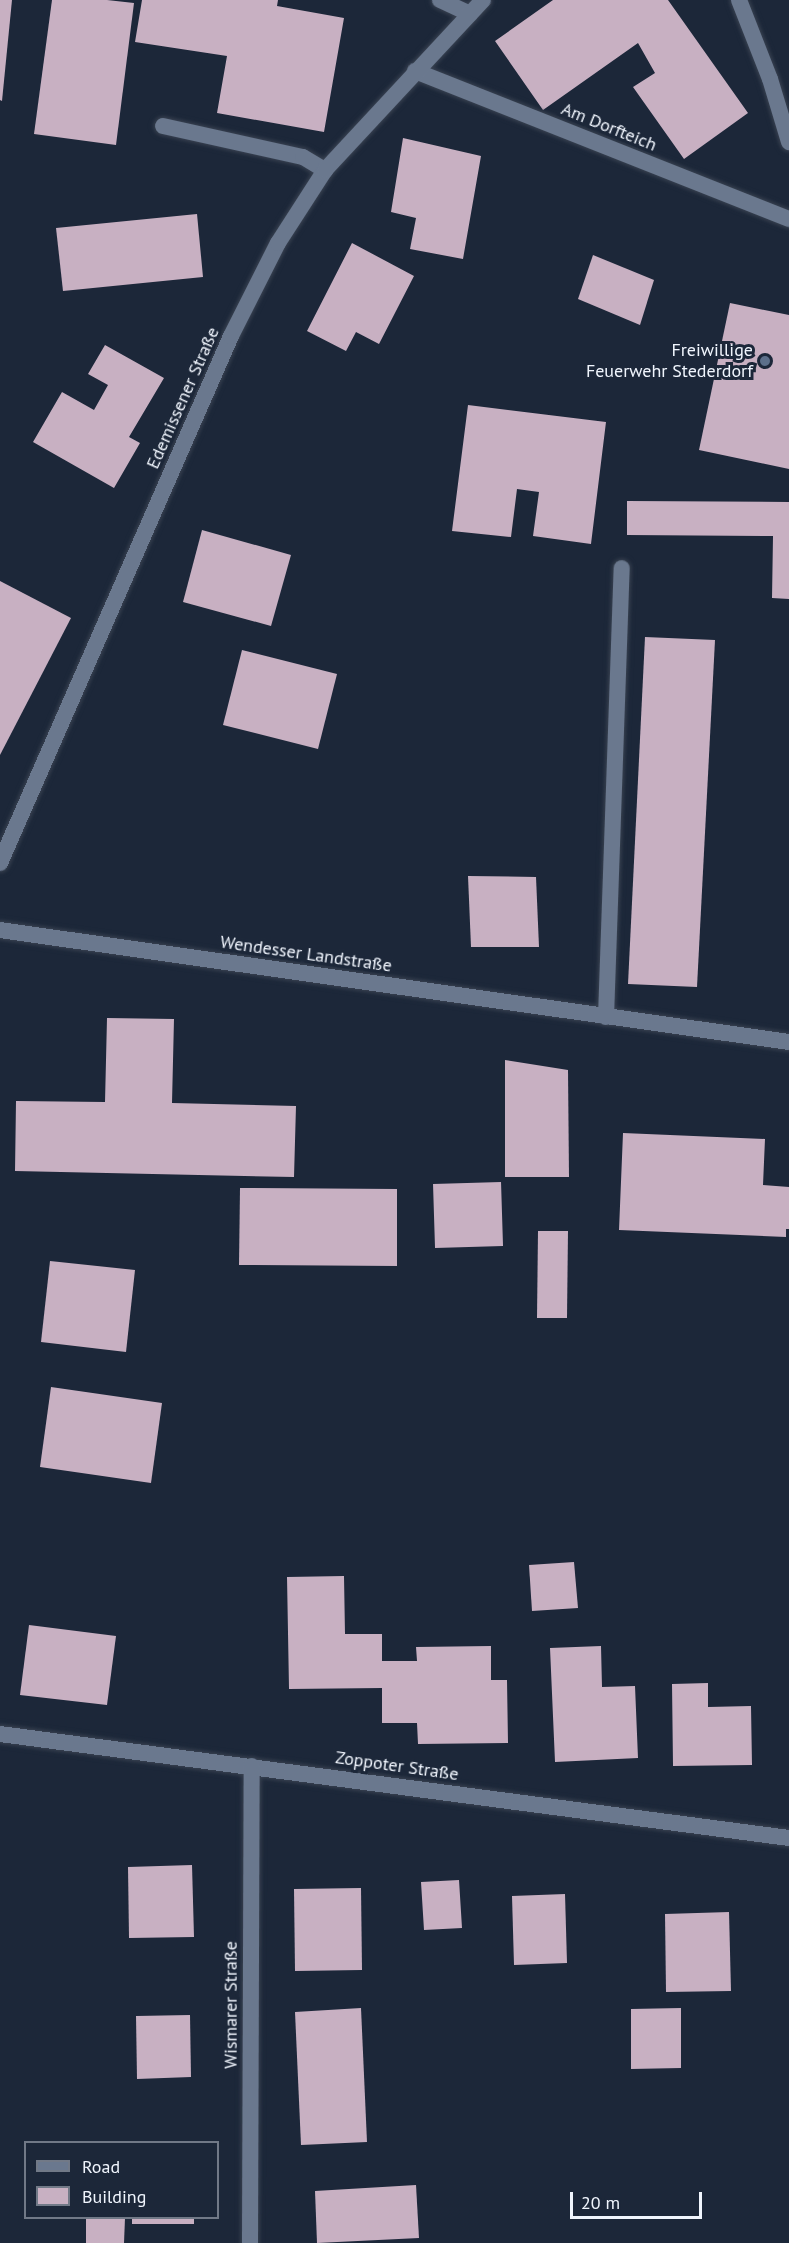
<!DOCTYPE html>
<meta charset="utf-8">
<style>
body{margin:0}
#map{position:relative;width:789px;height:2243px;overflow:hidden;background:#1c2739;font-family:"PT Sans",sans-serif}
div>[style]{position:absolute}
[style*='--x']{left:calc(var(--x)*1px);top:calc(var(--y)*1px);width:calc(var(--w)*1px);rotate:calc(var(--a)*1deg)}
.building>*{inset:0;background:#c8b0c2}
.roads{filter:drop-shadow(0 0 2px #394251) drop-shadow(0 0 2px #394251)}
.service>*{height:16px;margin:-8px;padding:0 8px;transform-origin:8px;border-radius:8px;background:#6a788e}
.minor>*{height:16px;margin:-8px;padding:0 8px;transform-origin:8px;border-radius:8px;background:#6a788e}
.tertiary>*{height:16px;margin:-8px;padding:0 8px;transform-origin:8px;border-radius:8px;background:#6a788e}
.dots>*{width:16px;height:16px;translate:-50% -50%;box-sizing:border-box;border:3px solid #1c2739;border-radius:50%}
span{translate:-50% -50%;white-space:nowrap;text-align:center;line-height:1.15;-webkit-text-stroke:6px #1c2739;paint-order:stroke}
.street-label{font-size:18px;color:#f0f5fd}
.poi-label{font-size:18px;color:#f0f5fd}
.right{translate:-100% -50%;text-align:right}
.legend{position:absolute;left:24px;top:2141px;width:195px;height:78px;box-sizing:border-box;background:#1c2739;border:2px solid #717987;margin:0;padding:8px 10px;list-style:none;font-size:18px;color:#f0f5fd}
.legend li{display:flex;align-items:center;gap:12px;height:30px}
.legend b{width:30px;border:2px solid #717987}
.scale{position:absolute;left:570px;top:2192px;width:132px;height:27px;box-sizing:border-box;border:3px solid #f0f5fd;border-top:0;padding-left:8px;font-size:18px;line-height:21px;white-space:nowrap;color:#f0f5fd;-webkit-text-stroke:4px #1c2739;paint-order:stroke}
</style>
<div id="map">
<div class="building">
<div style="clip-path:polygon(0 0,12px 0,2px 101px,0 100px)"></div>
<div style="clip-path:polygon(52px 0,107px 0,134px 3px,116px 145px,34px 134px)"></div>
<div style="clip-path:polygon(142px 0,278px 0,277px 6px,344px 18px,324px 132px,217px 113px,227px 56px,135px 42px)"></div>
<div style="clip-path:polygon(553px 0,668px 0,748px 113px,684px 159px,633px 87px,655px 73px,638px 43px,543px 110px,495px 41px)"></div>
<div style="clip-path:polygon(403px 138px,481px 156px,463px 259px,410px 249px,416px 218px,391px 212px)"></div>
<div style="clip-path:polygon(197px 214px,203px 277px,63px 291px,56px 228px)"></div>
<div style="clip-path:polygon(352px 243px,414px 276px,379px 344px,356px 332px,346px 351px,307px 331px)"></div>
<div style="clip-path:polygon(593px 255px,654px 280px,640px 325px,578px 299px)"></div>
<div style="clip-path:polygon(730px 303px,789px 315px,789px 469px,699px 450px)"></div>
<div style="clip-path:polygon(105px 345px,164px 378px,129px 437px,140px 443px,114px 488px,33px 442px,62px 392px,94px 410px,108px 385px,88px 374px)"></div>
<div style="clip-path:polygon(468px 405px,606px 422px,591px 544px,533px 536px,539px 492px,517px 489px,511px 537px,452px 531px)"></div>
<div style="clip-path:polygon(627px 501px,789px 502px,789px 599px,772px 598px,773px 536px,627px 535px)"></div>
<div style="clip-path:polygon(202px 530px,291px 555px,271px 626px,183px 602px)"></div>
<div style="clip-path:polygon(0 581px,71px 618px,0 755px)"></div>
<div style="clip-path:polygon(645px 637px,715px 640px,697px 987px,628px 984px)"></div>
<div style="clip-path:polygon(242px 650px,337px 674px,318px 749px,223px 725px)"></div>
<div style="clip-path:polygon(468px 876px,536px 877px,539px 947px,471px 947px)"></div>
<div style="clip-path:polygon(107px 1018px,174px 1019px,172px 1103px,296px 1106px,294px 1177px,15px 1171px,16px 1101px,105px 1102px)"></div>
<div style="clip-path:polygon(505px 1060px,568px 1070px,569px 1177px,505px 1177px)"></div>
<div style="clip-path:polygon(623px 1133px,765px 1139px,763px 1185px,789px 1187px,789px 1229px,786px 1229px,786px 1237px,619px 1230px)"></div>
<div style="clip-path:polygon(501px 1182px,503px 1246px,435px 1248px,433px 1184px)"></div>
<div style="clip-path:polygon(240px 1188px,397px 1189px,397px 1266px,239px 1265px)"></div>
<div style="clip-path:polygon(538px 1231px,568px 1231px,567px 1318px,537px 1318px)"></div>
<div style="clip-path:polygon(50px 1261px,135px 1270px,126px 1352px,41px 1342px)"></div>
<div style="clip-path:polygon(51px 1387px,162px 1403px,151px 1483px,40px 1467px)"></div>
<div style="clip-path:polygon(574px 1562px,578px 1608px,532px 1611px,529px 1565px)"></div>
<div style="clip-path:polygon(344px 1576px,345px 1634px,382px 1634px,382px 1661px,417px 1661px,416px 1647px,491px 1646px,491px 1680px,507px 1680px,508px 1743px,418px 1744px,417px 1723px,382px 1723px,382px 1688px,289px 1689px,287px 1577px)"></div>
<div style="clip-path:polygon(29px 1625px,116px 1636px,107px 1705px,20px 1695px)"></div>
<div style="clip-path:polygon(601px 1646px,602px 1687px,635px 1686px,638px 1758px,555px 1762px,550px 1648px)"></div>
<div style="clip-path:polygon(708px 1683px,708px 1707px,751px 1706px,752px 1765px,673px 1766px,672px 1684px)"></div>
<div style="clip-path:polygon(192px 1865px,194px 1937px,129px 1938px,128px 1867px)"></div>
<div style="clip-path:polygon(459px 1880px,462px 1928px,424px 1930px,421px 1882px)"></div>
<div style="clip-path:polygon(361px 1888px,362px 1970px,295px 1971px,294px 1889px)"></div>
<div style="clip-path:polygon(565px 1894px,567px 1963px,514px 1965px,512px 1896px)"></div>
<div style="clip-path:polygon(729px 1912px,731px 1991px,666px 1992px,665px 1914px)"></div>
<div style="clip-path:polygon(361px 2008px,367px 2142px,301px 2145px,295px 2012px)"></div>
<div style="clip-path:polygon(681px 2008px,681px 2068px,631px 2069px,631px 2009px)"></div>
<div style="clip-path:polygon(190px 2015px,191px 2077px,137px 2079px,136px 2016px)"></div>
<div style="clip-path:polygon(416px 2185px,419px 2238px,317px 2243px,315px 2191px)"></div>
<div style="clip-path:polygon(86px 2218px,125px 2218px,124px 2243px,86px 2243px)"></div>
<div style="clip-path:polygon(132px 2218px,194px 2218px,194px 2224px,132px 2224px)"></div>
</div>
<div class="roads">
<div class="service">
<div style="--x:163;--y:126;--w:143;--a:12.5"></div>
<div style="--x:303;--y:157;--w:26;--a:31"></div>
<div style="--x:606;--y:1017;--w:449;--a:-88"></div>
</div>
<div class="minor">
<div style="--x:440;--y:0;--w:33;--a:25"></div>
<div style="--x:739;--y:0;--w:85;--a:68.6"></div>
<div style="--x:770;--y:79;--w:66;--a:73.2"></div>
<div style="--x:415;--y:71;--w:402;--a:21.6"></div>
<div style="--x:0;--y:863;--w:575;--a:-66.33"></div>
<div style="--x:231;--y:336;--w:104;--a:-63.2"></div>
<div style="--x:278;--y:243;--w:87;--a:-57.2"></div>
<div style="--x:325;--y:170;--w:232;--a:-47.1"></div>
<div style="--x:0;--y:1734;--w:796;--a:7.51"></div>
<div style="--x:250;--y:2243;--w:477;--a:-89.8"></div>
</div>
<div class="tertiary">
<div style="--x:0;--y:930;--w:797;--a:8.08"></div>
</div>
</div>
<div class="dots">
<div style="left:765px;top:361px;background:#5c6f8a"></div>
</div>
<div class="street-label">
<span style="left:609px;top:127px;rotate:22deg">Am Dorfteich</span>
<span style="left:183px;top:398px;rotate:-66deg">Edemissener Straße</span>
<span style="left:306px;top:954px;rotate:8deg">Wendesser Landstraße</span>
<span style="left:397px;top:1766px;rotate:8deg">Zoppoter Straße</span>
<span style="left:231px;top:2005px;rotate:-90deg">Wismarer Straße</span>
</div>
<div class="poi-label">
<span class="right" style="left:753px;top:361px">Freiwillige<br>Feuerwehr Stederdorf</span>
</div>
<ul class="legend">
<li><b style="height:8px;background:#6a788e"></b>Road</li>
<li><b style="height:16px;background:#c8b0c2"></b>Building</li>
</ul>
<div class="scale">20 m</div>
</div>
